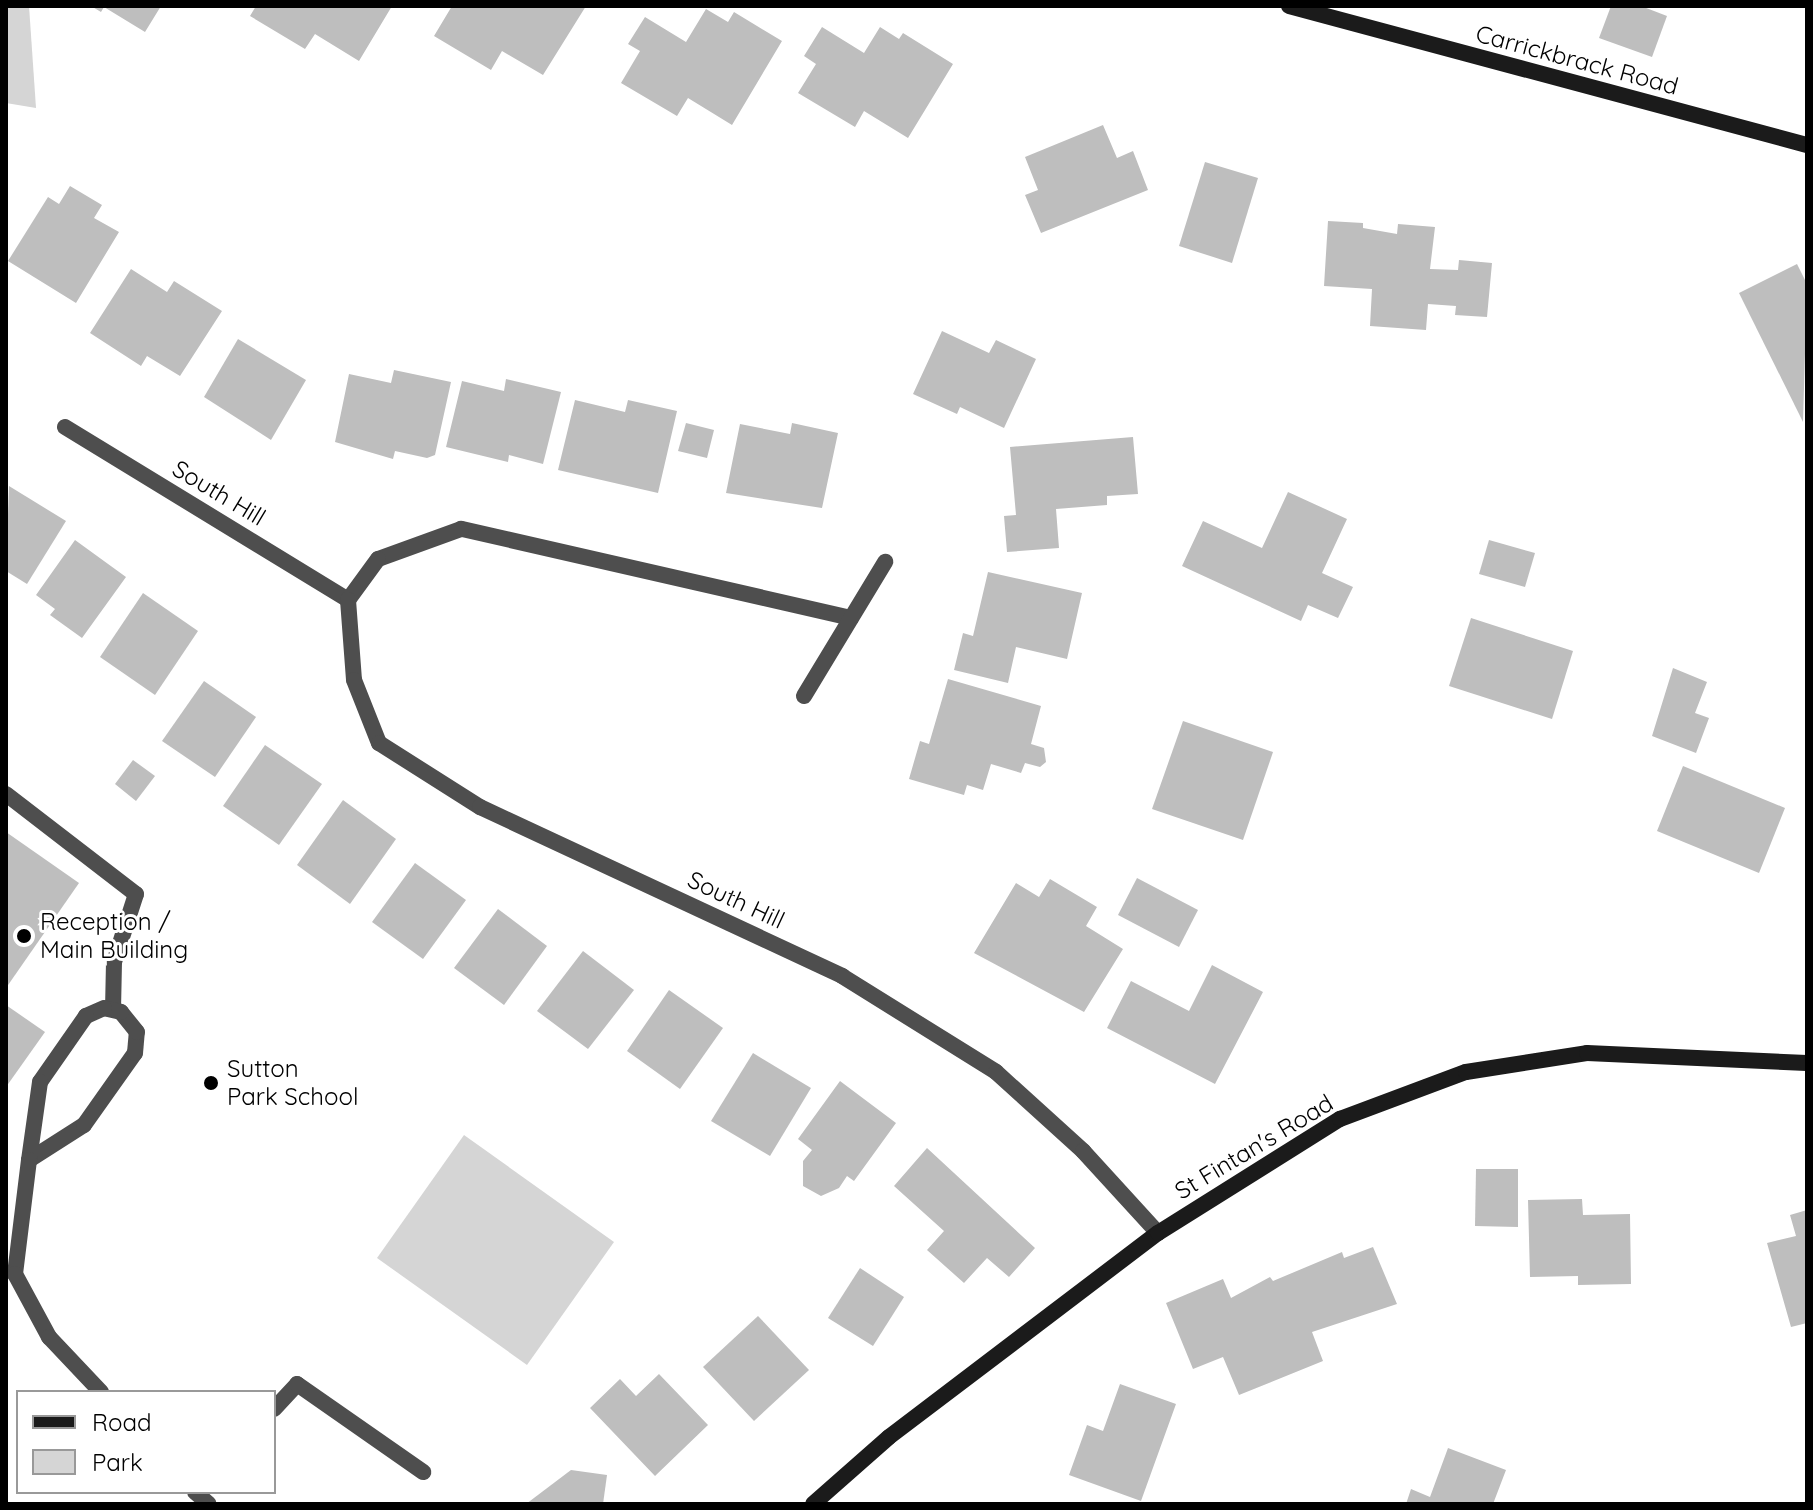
<!DOCTYPE html>
<style>
body{margin:0}
#map{position:relative;width:1813px;height:1510px;overflow:hidden;background:#fff;font-family:Quicksand,sans-serif}
div>[style]{position:absolute}
[style*='--x']{left:calc(var(--x)*1px);top:calc(var(--y)*1px);width:calc(var(--w)*1px);rotate:calc(var(--a)*1deg)}
.green>*{inset:0;background:#d5d5d5}
.building>*{inset:0;background:#bebebe}
.lane>*{height:16px;margin:-8px;padding:0 8px;transform-origin:8px;border-radius:8px;background:#4e4e4e}
.street>*{height:16px;margin:-8px;padding:0 8px;transform-origin:8px;border-radius:8px;background:#4e4e4e}
.secondary>*{height:16px;margin:-8px;padding:0 8px;transform-origin:8px;border-radius:8px;background:#1b1b1b}
.dots>*{width:22px;height:22px;translate:-50% -50%;box-sizing:border-box;border:4px solid #fff;border-radius:50%}
span{translate:-50% -50%;white-space:nowrap;text-align:center;line-height:1.15;-webkit-text-stroke:6px #fff;paint-order:stroke}
.street-label{font-size:24px;color:#000}
.poi-label{font-size:24px;color:#000}
.left{translate:0 -50%;text-align:left}
.frame{position:absolute;inset:0;border:8px solid #000;pointer-events:none}
.legend{position:absolute;left:16px;top:1390px;width:260px;height:104px;box-sizing:border-box;background:#fff;border:2px solid #999;margin:0;padding:10px 14px;list-style:none;font-size:24px;color:#000}
.legend li{display:flex;align-items:center;gap:16px;height:40px}
.legend b{width:40px;border:2px solid #999}
</style>
<div id="map">
<div class="green">
<div style="clip-path:polygon(6px 6px,29px 6px,36px 108px,6px 103px)"></div>
<div style="clip-path:polygon(464px 1135px,614px 1242px,527px 1365px,377px 1258px)"></div>
</div>
<div class="building">
<div style="clip-path:polygon(91px 6px,161px 6px,145px 32px,104px 7px,101px 12px)"></div>
<div style="clip-path:polygon(256px 6px,392px 6px,359px 61px,315px 34px,305px 49px,250px 16px)"></div>
<div style="clip-path:polygon(452px 6px,586px 6px,543px 75px,502px 51px,491px 70px,434px 36px)"></div>
<div style="clip-path:polygon(1611px 6px,1641px 6px,1667px 16px,1652px 57px,1599px 38px)"></div>
<div style="clip-path:polygon(706px 9px,728px 22px,734px 12px,782px 41px,732px 125px,688px 98px,677px 116px,621px 83px,640px 51px,628px 44px,645px 17px,686px 42px)"></div>
<div style="clip-path:polygon(822px 27px,864px 53px,880px 27px,899px 39px,903px 33px,953px 64px,908px 138px,864px 111px,855px 127px,798px 93px,816px 64px,804px 56px)"></div>
<div style="clip-path:polygon(1103px 125px,1117px 158px,1133px 151px,1148px 190px,1041px 233px,1025px 195px,1038px 190px,1025px 157px)"></div>
<div style="clip-path:polygon(1205px 162px,1258px 178px,1232px 263px,1179px 246px)"></div>
<div style="clip-path:polygon(70px 186px,102px 205px,94px 218px,119px 232px,76px 303px,8px 261px,48px 197px,59px 204px)"></div>
<div style="clip-path:polygon(1328px 221px,1363px 223px,1363px 228px,1397px 234px,1398px 224px,1435px 227px,1430px 269px,1458px 270px,1459px 260px,1492px 263px,1487px 317px,1455px 315px,1456px 306px,1428px 304px,1426px 330px,1370px 326px,1372px 289px,1324px 286px)"></div>
<div style="clip-path:polygon(1797px 264px,1807px 284px,1803px 422px,1739px 293px)"></div>
<div style="clip-path:polygon(131px 269px,167px 292px,174px 281px,222px 311px,180px 376px,147px 356px,141px 366px,90px 333px)"></div>
<div style="clip-path:polygon(942px 331px,989px 353px,996px 340px,1036px 359px,1004px 428px,960px 407px,957px 414px,913px 394px)"></div>
<div style="clip-path:polygon(238px 339px,306px 380px,271px 440px,204px 397px)"></div>
<div style="clip-path:polygon(394px 370px,451px 382px,435px 455px,427px 458px,395px 451px,393px 459px,335px 442px,349px 374px,391px 383px)"></div>
<div style="clip-path:polygon(506px 379px,561px 392px,543px 464px,509px 455px,508px 462px,446px 447px,462px 381px,504px 391px)"></div>
<div style="clip-path:polygon(575px 400px,625px 412px,628px 400px,677px 411px,658px 493px,558px 470px)"></div>
<div style="clip-path:polygon(686px 423px,714px 430px,707px 458px,678px 451px)"></div>
<div style="clip-path:polygon(792px 423px,838px 433px,822px 508px,726px 493px,740px 424px,790px 434px)"></div>
<div style="clip-path:polygon(1133px 437px,1138px 494px,1107px 496px,1107px 505px,1056px 509px,1059px 548px,1007px 552px,1004px 516px,1016px 515px,1010px 447px)"></div>
<div style="clip-path:polygon(9px 486px,66px 521px,27px 584px,6px 571px)"></div>
<div style="clip-path:polygon(1288px 492px,1347px 519px,1322px 573px,1353px 587px,1338px 618px,1308px 605px,1301px 621px,1182px 566px,1203px 521px,1262px 548px)"></div>
<div style="clip-path:polygon(75px 540px,126px 577px,82px 638px,50px 615px,55px 609px,36px 595px)"></div>
<div style="clip-path:polygon(1489px 540px,1535px 553px,1525px 587px,1479px 574px)"></div>
<div style="clip-path:polygon(988px 572px,1082px 593px,1067px 659px,1016px 647px,1008px 683px,954px 670px,963px 633px,973px 636px)"></div>
<div style="clip-path:polygon(143px 593px,198px 631px,155px 695px,100px 657px)"></div>
<div style="clip-path:polygon(1471px 618px,1573px 651px,1552px 719px,1449px 686px)"></div>
<div style="clip-path:polygon(1673px 668px,1707px 682px,1695px 713px,1709px 718px,1696px 753px,1652px 736px)"></div>
<div style="clip-path:polygon(948px 679px,1041px 706px,1031px 744px,1044px 748px,1046px 762px,1040px 767px,1025px 763px,1021px 773px,991px 764px,983px 790px,967px 785px,964px 795px,909px 779px,920px 741px,929px 744px)"></div>
<div style="clip-path:polygon(204px 681px,256px 717px,215px 777px,162px 741px)"></div>
<div style="clip-path:polygon(1183px 721px,1273px 752px,1243px 840px,1152px 809px)"></div>
<div style="clip-path:polygon(265px 745px,322px 784px,279px 845px,223px 806px)"></div>
<div style="clip-path:polygon(133px 760px,155px 776px,136px 801px,115px 784px)"></div>
<div style="clip-path:polygon(1683px 766px,1785px 808px,1759px 873px,1657px 831px)"></div>
<div style="clip-path:polygon(343px 800px,396px 839px,350px 904px,297px 865px)"></div>
<div style="clip-path:polygon(6px 832px,79px 883px,6px 988px)"></div>
<div style="clip-path:polygon(415px 863px,466px 900px,423px 959px,372px 922px)"></div>
<div style="clip-path:polygon(1137px 878px,1198px 910px,1179px 947px,1118px 915px)"></div>
<div style="clip-path:polygon(1050px 879px,1097px 907px,1086px 926px,1123px 949px,1084px 1012px,974px 953px,1016px 883px,1039px 897px)"></div>
<div style="clip-path:polygon(498px 909px,547px 946px,504px 1005px,454px 968px)"></div>
<div style="clip-path:polygon(583px 951px,634px 990px,588px 1049px,537px 1011px)"></div>
<div style="clip-path:polygon(1212px 965px,1263px 992px,1215px 1084px,1107px 1028px,1131px 981px,1189px 1011px)"></div>
<div style="clip-path:polygon(669px 990px,723px 1028px,680px 1089px,627px 1051px)"></div>
<div style="clip-path:polygon(6px 1005px,45px 1032px,6px 1087px)"></div>
<div style="clip-path:polygon(753px 1053px,811px 1088px,770px 1156px,711px 1121px)"></div>
<div style="clip-path:polygon(840px 1081px,896px 1123px,854px 1181px,847px 1176px,839px 1188px,821px 1196px,803px 1186px,803px 1161px,812px 1150px,798px 1139px)"></div>
<div style="clip-path:polygon(927px 1148px,1035px 1248px,1009px 1277px,987px 1258px,964px 1283px,927px 1250px,944px 1231px,894px 1186px)"></div>
<div style="clip-path:polygon(1476px 1169px,1518px 1169px,1518px 1227px,1475px 1226px)"></div>
<div style="clip-path:polygon(1582px 1199px,1583px 1215px,1630px 1214px,1631px 1284px,1578px 1285px,1578px 1276px,1530px 1277px,1528px 1200px)"></div>
<div style="clip-path:polygon(1807px 1210px,1807px 1323px,1791px 1327px,1767px 1243px,1796px 1236px,1790px 1215px)"></div>
<div style="clip-path:polygon(1373px 1247px,1397px 1304px,1312px 1332px,1323px 1361px,1239px 1395px,1223px 1357px,1193px 1369px,1166px 1303px,1223px 1279px,1231px 1298px,1270px 1277px,1273px 1281px,1342px 1252px,1344px 1258px)"></div>
<div style="clip-path:polygon(860px 1268px,904px 1297px,873px 1346px,828px 1318px)"></div>
<div style="clip-path:polygon(758px 1316px,809px 1370px,754px 1421px,703px 1367px)"></div>
<div style="clip-path:polygon(659px 1374px,708px 1425px,655px 1476px,590px 1408px,620px 1379px,636px 1396px)"></div>
<div style="clip-path:polygon(1120px 1384px,1176px 1404px,1141px 1501px,1069px 1475px,1087px 1425px,1103px 1431px)"></div>
<div style="clip-path:polygon(1448px 1448px,1506px 1470px,1493px 1504px,1406px 1504px,1411px 1489px,1430px 1497px)"></div>
<div style="clip-path:polygon(571px 1470px,607px 1475px,603px 1504px,526px 1504px)"></div>
</div>
<div class="lane">
<div style="--x:6;--y:794;--w:164;--a:37.6"></div>
<div style="--x:136;--y:894;--w:71;--a:107.9"></div>
<div style="--x:114;--y:962;--w:47;--a:91.2"></div>
<div style="--x:29;--y:1160;--w:65;--a:-32.5"></div>
<div style="--x:84;--y:1125;--w:88;--a:-54.7"></div>
<div style="--x:135;--y:1053;--w:21;--a:-85"></div>
<div style="--x:137;--y:1032;--w:26;--a:-129"></div>
<div style="--x:121;--y:1012;--w:17;--a:-167"></div>
<div style="--x:104;--y:1008;--w:20;--a:156"></div>
<div style="--x:86;--y:1016;--w:80;--a:124.9"></div>
<div style="--x:40;--y:1082;--w:79;--a:98"></div>
<div style="--x:29;--y:1160;--w:115;--a:97"></div>
<div style="--x:15;--y:1274;--w:72;--a:61.6"></div>
<div style="--x:49;--y:1337;--w:76;--a:46.6"></div>
<div style="--x:274;--y:1409;--w:34;--a:-47"></div>
<div style="--x:297;--y:1384;--w:154;--a:34.9"></div>
<div style="--x:195;--y:1492;--w:18;--a:41"></div>
</div>
<div class="street">
<div style="--x:65;--y:427;--w:332;--a:31.4"></div>
<div style="--x:851;--y:618;--w:400;--a:-167.1"></div>
<div style="--x:461;--y:529;--w:88;--a:160.1"></div>
<div style="--x:378;--y:559;--w:51;--a:126.2"></div>
<div style="--x:348;--y:600;--w:80;--a:85.7"></div>
<div style="--x:354;--y:680;--w:68;--a:68.4"></div>
<div style="--x:379;--y:743;--w:120;--a:32.4"></div>
<div style="--x:480;--y:807;--w:400;--a:25"></div>
<div style="--x:842;--y:976;--w:181;--a:31.9"></div>
<div style="--x:996;--y:1072;--w:118;--a:42.2"></div>
<div style="--x:1083;--y:1151;--w:111;--a:47.6"></div>
<div style="--x:804;--y:696;--w:157;--a:-58.8"></div>
</div>
<div class="secondary">
<div style="--x:1289;--y:6;--w:536;--a:15.02"></div>
<div style="--x:813;--y:1504;--w:101;--a:-41.4"></div>
<div style="--x:889;--y:1437;--w:338;--a:-37.2"></div>
<div style="--x:1158;--y:1233;--w:215;--a:-32.1"></div>
<div style="--x:1340;--y:1119;--w:134;--a:-20.5"></div>
<div style="--x:1466;--y:1072;--w:122;--a:-8.9"></div>
<div style="--x:1587;--y:1053;--w:220;--a:2.6"></div>
</div>
<div class="dots">
<div style="left:24px;top:936px;background:#000"></div>
<div style="left:211px;top:1083px;background:#000"></div>
</div>
<div class="street-label">
<span style="left:1577px;top:60px;rotate:15deg">Carrickbrack Road</span>
<span style="left:219px;top:493px;rotate:31deg">South Hill</span>
<span style="left:736px;top:900px;rotate:25deg">South Hill</span>
<span style="left:1254px;top:1147px;rotate:-31deg">St Fintan's Road</span>
</div>
<div class="poi-label">
<span class="left" style="left:40px;top:936px">Reception /<br>Main Building</span>
<span class="left" style="left:227px;top:1083px">Sutton<br>Park School</span>
</div>
<div class="frame"></div>
<ul class="legend">
<li><b style="height:10px;background:#1b1b1b"></b>Road</li>
<li><b style="height:22px;background:#d5d5d5"></b>Park</li>
</ul>
</div>
